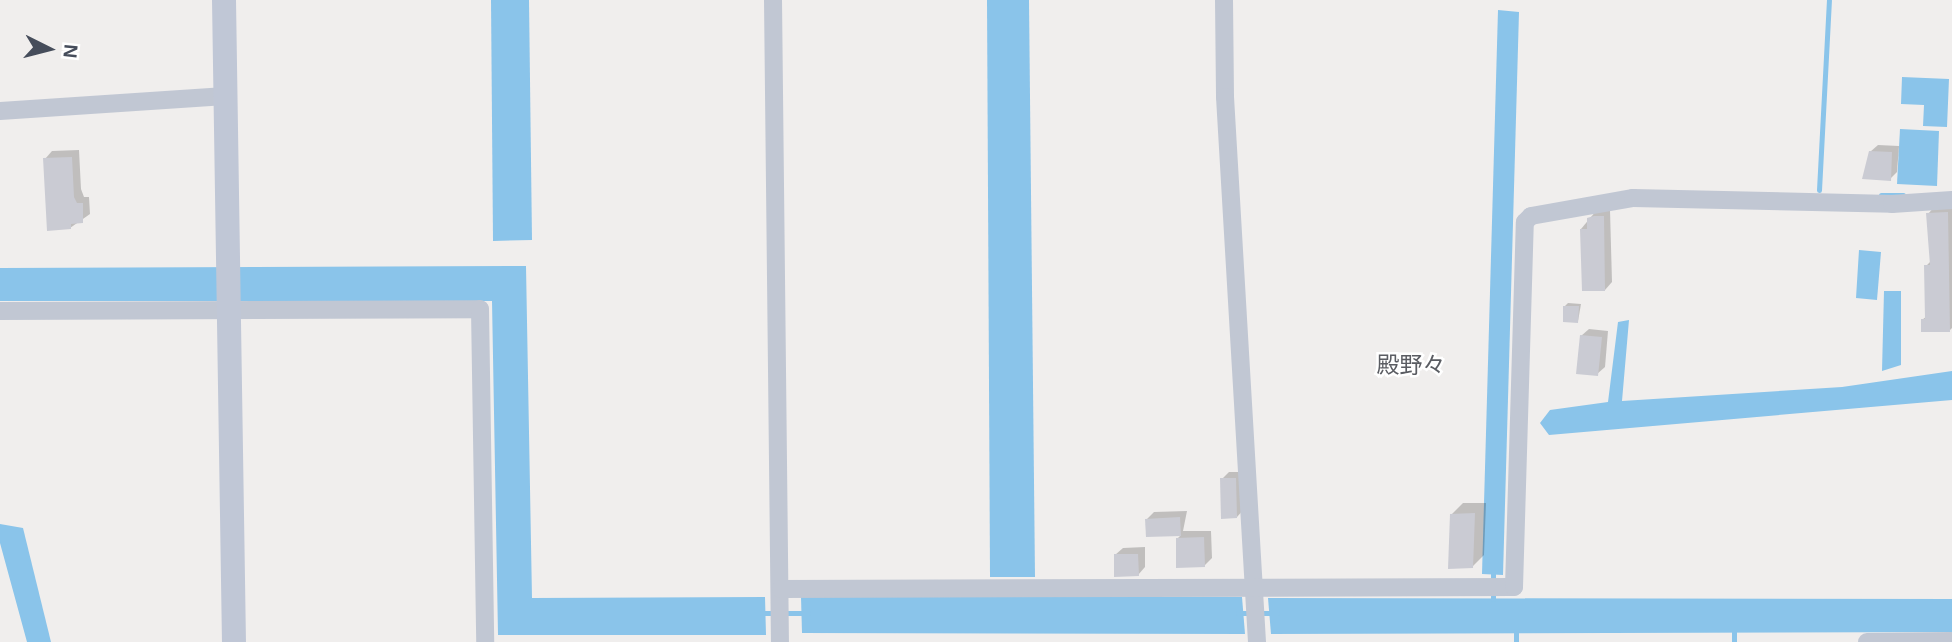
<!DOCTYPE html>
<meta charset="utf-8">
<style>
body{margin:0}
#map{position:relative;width:1952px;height:642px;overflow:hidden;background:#f0eeed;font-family:Arial,"Noto Sans JP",sans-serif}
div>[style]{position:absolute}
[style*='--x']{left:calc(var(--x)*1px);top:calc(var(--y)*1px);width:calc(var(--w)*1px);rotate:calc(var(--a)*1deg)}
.water>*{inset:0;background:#8ac4ea}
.shadow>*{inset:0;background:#0003}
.stream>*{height:5px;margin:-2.5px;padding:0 2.5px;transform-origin:2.5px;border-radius:2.5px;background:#8ac4ea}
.building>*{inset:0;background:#cacbd3}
.street>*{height:18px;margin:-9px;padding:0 9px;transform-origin:9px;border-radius:9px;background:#c1c7d3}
.secondary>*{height:24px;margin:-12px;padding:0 12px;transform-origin:12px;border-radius:12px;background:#c0c7d6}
span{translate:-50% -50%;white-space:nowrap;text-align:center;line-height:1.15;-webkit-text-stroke:5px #fff;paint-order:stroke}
.neighbourhood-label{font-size:23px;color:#5a5c62}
.north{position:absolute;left:14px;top:14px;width:70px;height:70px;-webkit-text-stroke:5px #fff;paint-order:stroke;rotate:96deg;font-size:19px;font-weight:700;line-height:28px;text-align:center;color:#464d5b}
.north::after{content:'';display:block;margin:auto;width:24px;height:32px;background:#464d5b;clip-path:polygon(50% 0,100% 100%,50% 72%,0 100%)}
</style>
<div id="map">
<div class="water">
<div style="clip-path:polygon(491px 0,529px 0,532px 240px,493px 241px)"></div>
<div style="clip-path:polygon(987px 0,1029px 0,1035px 577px,990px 577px)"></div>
<div style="clip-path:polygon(1498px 10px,1519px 12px,1503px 575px,1482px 574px)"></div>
<div style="clip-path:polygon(1902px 77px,1949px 79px,1947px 127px,1923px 126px,1924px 105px,1901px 104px)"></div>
<div style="clip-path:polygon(1900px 129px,1939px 131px,1937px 186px,1897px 184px)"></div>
<div style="clip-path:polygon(1859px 250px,1881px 252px,1877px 300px,1856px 298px)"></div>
<div style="clip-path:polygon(526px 266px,532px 598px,765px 597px,766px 635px,498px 635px,492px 301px,0 301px,0 268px)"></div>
<div style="clip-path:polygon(1884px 291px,1901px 291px,1901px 365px,1882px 371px)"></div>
<div style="clip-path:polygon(1629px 320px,1622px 401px,1842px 387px,1952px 371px,1952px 400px,1549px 435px,1540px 423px,1550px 410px,1608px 402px,1618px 322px)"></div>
<div style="clip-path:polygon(0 524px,23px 528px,51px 642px,27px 642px,0 543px)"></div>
<div style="clip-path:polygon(801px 597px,1242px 597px,1245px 634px,802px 633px)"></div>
<div style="clip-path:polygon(1268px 598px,1952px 599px,1952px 632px,1271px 634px)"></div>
</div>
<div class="shadow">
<div style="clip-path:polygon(1878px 145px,1899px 146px,1897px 172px,1890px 179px,1870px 152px)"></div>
<div style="clip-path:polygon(79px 150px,81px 189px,84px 197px,89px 197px,90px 214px,70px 228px,45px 159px,52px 151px)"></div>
<div style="clip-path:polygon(1952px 204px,1952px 328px,1950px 330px,1922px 320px,1927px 316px,1926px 266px,1932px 260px,1928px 214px,1936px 205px)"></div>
<div style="clip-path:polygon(1610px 210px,1612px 282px,1605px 290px,1581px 229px,1596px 211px)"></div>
<div style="clip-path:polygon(1568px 303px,1581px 304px,1578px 321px,1565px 306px)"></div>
<div style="clip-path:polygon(1589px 329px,1608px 331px,1605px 367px,1597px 374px,1581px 336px)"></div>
<div style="clip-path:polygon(1229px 472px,1243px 472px,1244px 509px,1237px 517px,1222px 479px)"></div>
<div style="clip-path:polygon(1463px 503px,1486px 503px,1484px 555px,1473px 566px,1451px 515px)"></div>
<div style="clip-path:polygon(1187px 511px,1183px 531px,1211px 531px,1212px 558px,1204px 566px,1177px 539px,1181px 535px,1147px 536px,1147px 519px,1154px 512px)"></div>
<div style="clip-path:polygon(1145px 547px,1145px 567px,1138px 575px,1115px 555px,1123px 548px)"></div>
</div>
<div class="stream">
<div style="--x:1819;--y:190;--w:190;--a:-87"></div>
<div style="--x:1881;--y:195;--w:22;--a:0"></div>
<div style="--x:1493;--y:599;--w:25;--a:-90"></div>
<div style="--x:762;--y:613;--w:46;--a:0"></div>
<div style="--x:1238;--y:613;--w:39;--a:0"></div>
<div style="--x:1734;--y:632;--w:10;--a:90"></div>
<div style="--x:1516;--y:642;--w:9;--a:-90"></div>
</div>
<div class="building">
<div style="clip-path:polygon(1869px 151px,1892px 152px,1891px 181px,1862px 179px)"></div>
<div style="clip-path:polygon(72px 157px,74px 197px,77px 203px,83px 203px,83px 223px,71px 224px,71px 229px,47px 231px,43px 158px)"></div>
<div style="clip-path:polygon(1948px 212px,1950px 332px,1921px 332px,1921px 319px,1925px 319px,1924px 265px,1930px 265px,1926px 213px)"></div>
<div style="clip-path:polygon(1594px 216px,1604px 216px,1605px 291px,1582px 291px,1580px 229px,1587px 229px,1587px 218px)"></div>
<div style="clip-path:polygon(1563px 306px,1579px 306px,1578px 323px,1563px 322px)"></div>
<div style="clip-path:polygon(1580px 335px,1602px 337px,1598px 376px,1576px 374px)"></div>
<div style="clip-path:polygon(1220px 478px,1236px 478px,1237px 518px,1221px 519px)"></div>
<div style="clip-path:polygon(1475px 513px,1473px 568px,1448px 569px,1450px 514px)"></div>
<div style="clip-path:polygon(1180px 517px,1181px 536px,1146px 537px,1145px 519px)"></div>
<div style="clip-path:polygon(1204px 537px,1205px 567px,1176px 568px,1176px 538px)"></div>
<div style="clip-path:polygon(1114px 554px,1138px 554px,1139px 576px,1114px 577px)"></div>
</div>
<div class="street">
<div style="--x:773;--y:0;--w:642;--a:89.38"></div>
<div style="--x:1224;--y:0;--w:97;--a:89.4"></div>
<div style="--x:1225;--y:97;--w:546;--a:86.64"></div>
<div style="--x:0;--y:111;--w:226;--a:-3.8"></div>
<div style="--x:0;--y:311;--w:480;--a:-0.2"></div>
<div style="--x:480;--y:309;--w:333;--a:89.1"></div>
<div style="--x:781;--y:589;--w:733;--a:-0.16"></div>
<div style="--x:1514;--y:587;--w:365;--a:-88.3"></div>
<div style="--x:1525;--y:222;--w:8;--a:-45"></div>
<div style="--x:1531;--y:216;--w:104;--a:-10"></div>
<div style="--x:1633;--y:198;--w:259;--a:1.3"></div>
<div style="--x:1892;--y:204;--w:60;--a:-3.8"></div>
<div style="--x:1867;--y:642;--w:85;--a:-0.7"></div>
</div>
<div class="secondary">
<div style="--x:224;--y:0;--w:642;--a:89.11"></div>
</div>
<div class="neighbourhood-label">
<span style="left:1411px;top:365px">殿野々</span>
</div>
<div class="north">N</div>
</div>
